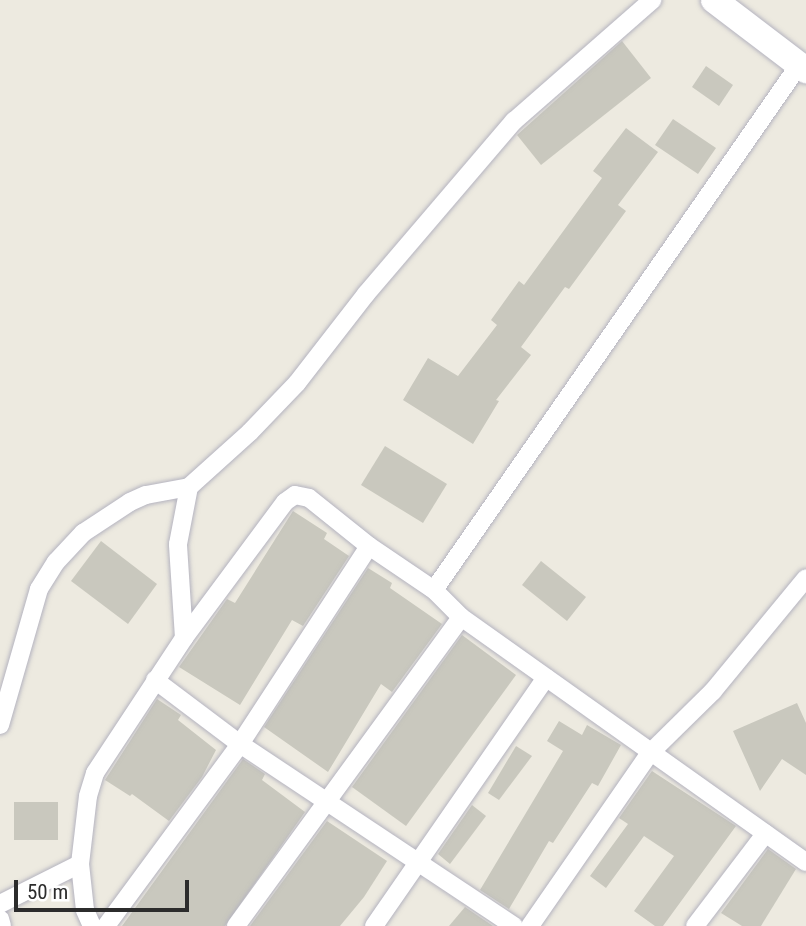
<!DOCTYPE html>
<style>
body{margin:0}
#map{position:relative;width:806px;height:926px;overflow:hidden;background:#edeae0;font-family:"Roboto Condensed",sans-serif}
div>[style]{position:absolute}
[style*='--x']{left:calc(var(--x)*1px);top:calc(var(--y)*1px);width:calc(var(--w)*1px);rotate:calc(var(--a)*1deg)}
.building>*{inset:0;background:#c9c8be}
.roads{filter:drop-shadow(0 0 2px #b4b3bf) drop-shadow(0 0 2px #b4b3bf)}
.street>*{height:18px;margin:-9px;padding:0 9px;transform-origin:9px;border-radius:9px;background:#fff}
.secondary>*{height:26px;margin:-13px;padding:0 13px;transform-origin:13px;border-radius:13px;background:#fff}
span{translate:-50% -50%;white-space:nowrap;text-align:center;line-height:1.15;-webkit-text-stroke:5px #fff;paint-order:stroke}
.scale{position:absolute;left:14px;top:880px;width:175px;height:32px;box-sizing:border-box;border:4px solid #2c2c2c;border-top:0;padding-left:9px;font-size:21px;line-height:24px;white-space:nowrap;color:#2c2c2c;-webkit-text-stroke:5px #fff;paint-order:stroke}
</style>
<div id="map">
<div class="building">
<div style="clip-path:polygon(622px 41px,651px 78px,541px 165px,517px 135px)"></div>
<div style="clip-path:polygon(706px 66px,733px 85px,719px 106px,692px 87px)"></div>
<div style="clip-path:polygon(673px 119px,716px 148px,698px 174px,655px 145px)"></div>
<div style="clip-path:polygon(626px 128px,658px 152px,618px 205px,626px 211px,569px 289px,565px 287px,521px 347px,531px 355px,496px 400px,499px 401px,473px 444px,403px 400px,428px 358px,458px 376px,497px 325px,491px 320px,519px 281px,524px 285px,602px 178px,593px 171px)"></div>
<div style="clip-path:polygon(385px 446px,447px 484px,423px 523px,361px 485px)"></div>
<div style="clip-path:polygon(293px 511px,327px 533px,324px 539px,349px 556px,303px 626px,292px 620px,240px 705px,179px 667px,227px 599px,235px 603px)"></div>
<div style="clip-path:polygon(101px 541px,157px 584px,128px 624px,71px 581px)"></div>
<div style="clip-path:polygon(541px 561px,586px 597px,567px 621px,522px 585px)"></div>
<div style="clip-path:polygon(368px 568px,392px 583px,390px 588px,442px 624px,392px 692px,381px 684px,328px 772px,264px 727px)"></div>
<div style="clip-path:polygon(462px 635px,516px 675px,406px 826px,352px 787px)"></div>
<div style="clip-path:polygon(157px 699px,181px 715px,178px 720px,216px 750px,202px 777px,169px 821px,132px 794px,130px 796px,105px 780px)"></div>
<div style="clip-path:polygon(797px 703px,806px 723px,806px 775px,782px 759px,760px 791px,733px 731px)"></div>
<div style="clip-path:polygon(559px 721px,582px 735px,587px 725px,621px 745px,598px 786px,592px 783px,553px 843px,549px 841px,509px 909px,480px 890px,563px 751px,547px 741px)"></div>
<div style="clip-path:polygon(516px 746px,532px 756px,499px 800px,488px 793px)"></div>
<div style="clip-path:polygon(243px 759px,265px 774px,262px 780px,305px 812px,225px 926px,122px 926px)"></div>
<div style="clip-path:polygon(652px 771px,736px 826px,663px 926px,655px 926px,634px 911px,674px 856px,644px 836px,606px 888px,590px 876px,628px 824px,619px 818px)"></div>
<div style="clip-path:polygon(14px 802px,58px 802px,58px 840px,14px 840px)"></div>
<div style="clip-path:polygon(472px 805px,486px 816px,450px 864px,438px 854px)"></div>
<div style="clip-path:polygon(327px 821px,387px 861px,364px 897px,340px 926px,250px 926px)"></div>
<div style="clip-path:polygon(768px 849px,796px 869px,761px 926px,742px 926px,721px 913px)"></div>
<div style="clip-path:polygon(465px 907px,493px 926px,449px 926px)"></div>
</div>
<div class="roads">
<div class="street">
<div style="--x:434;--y:590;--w:639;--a:-55.19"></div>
<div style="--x:184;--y:638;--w:94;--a:-93.7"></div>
<div style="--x:178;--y:544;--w:58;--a:-79.1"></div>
<div style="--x:155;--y:680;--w:106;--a:37"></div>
<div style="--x:240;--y:744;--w:329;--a:33.6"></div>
<div style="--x:0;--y:725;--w:141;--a:-74"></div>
<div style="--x:39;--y:589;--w:32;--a:-58"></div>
<div style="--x:56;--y:562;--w:40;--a:-47"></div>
<div style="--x:83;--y:533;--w:56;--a:-33.4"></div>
<div style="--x:130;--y:502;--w:17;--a:-24"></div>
<div style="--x:146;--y:495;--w:44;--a:-10.5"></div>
<div style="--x:189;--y:487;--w:82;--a:-42"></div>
<div style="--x:250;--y:432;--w:68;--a:-46.2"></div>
<div style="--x:297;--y:383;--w:113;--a:-52.2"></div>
<div style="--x:366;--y:294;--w:228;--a:-49.5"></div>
<div style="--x:514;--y:121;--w:184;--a:-41.2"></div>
<div style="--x:0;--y:904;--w:89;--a:-26.6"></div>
<div style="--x:0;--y:919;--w:7;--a:74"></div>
<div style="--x:92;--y:926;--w:17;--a:-114"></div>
<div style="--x:85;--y:910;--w:46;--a:-96.2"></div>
<div style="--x:80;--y:864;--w:68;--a:-83.3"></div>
<div style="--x:88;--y:796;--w:24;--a:-73"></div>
<div style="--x:95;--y:773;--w:162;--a:-56.6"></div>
<div style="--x:184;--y:638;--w:169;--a:-53.4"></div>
<div style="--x:285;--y:502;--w:12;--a:-35"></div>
<div style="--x:295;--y:495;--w:14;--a:12"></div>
<div style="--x:309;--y:498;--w:77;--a:38.7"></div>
<div style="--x:369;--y:546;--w:78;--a:34.1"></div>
<div style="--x:434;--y:590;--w:38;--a:45"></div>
<div style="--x:461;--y:617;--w:423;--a:35.4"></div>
<div style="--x:106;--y:926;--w:226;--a:-53.6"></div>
<div style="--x:240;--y:744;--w:236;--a:-56.9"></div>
<div style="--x:236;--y:926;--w:382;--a:-53.9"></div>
<div style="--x:374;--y:926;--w:302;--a:-55.3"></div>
<div style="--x:530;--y:926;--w:211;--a:-55.3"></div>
<div style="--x:650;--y:753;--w:88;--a:-44.5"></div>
<div style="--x:713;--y:691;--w:146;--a:-50.5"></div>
<div style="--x:695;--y:926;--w:116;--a:-52.7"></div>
</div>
<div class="secondary">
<div style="--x:714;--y:0;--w:116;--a:37.3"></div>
</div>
</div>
<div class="scale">50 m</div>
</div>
